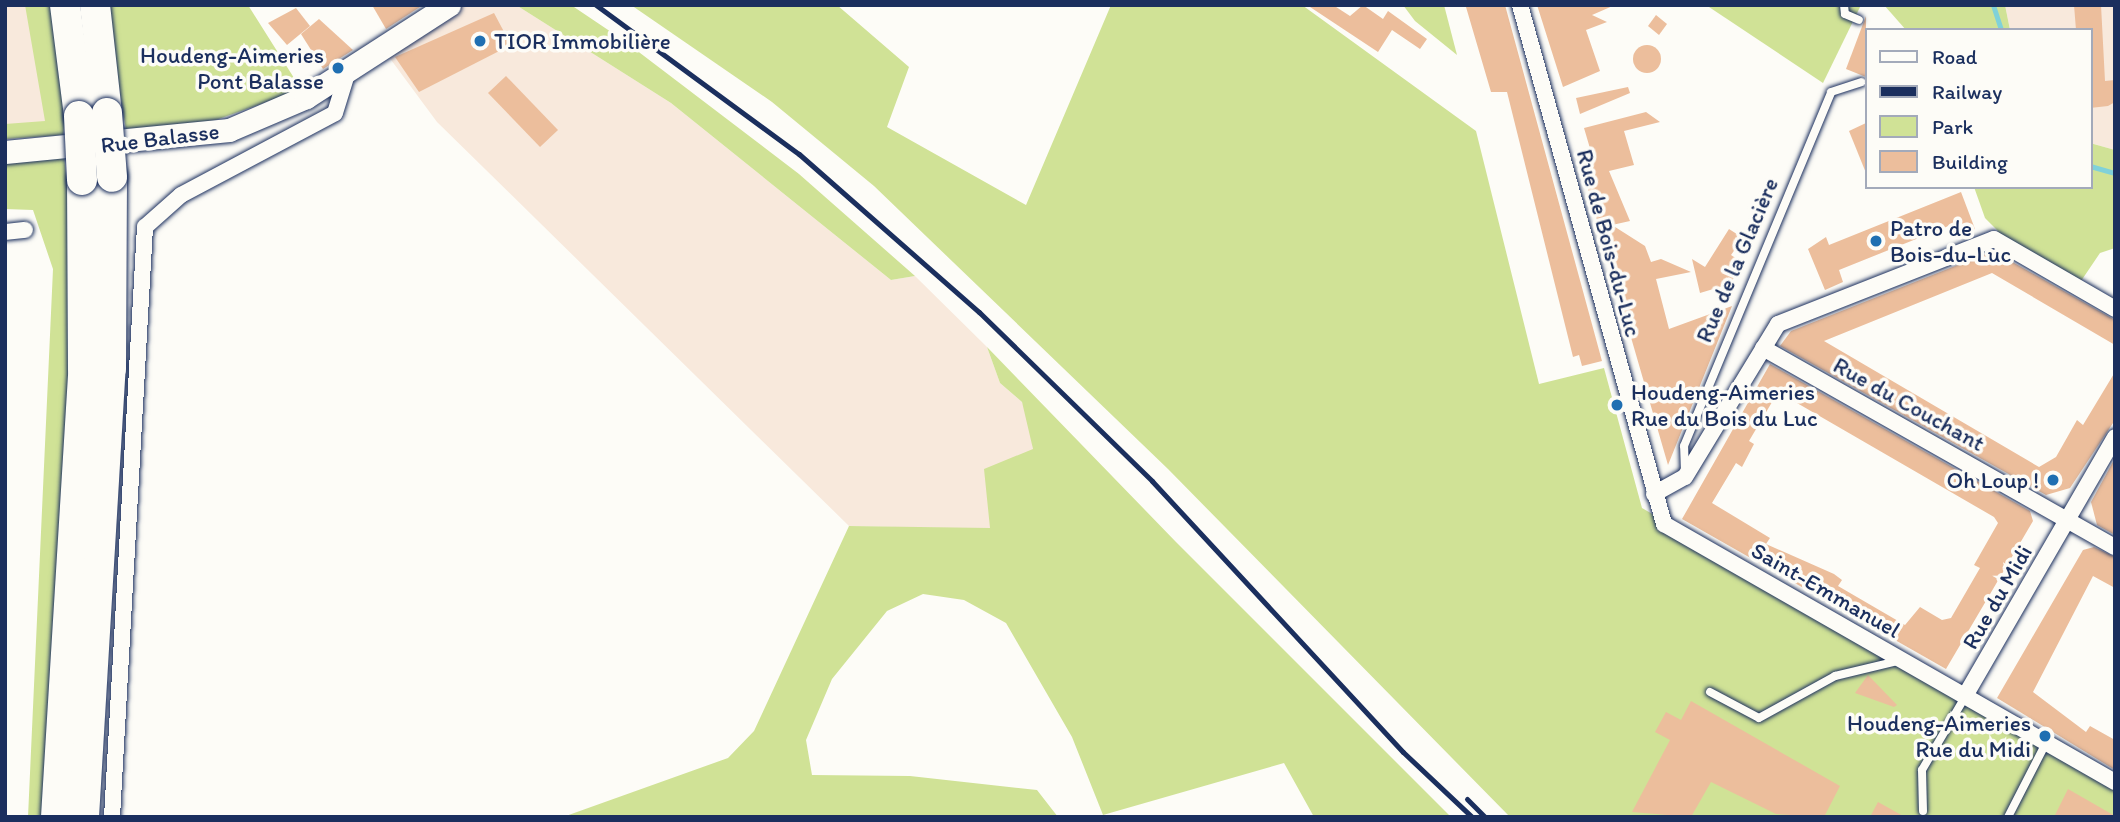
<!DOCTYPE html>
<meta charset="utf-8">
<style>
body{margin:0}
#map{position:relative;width:2120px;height:822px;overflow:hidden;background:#fdfcf7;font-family:Itim,sans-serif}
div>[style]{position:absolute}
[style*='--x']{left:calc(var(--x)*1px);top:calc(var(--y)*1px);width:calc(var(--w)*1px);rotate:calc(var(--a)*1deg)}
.built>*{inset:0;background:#f8e9dc}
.green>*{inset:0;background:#d0e296}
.stream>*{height:5px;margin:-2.5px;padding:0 2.5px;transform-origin:2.5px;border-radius:2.5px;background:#80d1d9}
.building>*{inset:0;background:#ecbe9c}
.round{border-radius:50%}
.roads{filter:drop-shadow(0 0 2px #1b2f5e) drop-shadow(0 0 2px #1b2f5e)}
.lane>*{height:8px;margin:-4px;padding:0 4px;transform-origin:4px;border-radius:4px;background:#fdfcf7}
.street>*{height:16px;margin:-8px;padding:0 8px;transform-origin:8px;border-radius:8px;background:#fdfcf7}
.secondary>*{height:23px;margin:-11.5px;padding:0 11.5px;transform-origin:11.5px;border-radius:11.5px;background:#fdfcf7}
.highway>*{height:30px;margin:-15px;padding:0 15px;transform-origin:15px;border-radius:15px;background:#fdfcf7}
.rail>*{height:5px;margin:-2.5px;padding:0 2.5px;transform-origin:2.5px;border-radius:2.5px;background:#1b2f5e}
.bridges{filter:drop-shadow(0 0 2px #1b2f5e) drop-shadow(0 0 2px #1b2f5e)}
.highway-bridge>*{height:30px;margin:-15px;padding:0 15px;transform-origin:15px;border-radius:15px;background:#fdfcf7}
.dots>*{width:19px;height:19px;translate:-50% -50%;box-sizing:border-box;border:4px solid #fdfcf7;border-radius:50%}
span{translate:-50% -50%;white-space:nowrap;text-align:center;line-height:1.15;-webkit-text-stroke:7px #fdfcf7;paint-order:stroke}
.poi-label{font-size:23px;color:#1b2f5e}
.left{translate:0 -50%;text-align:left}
.right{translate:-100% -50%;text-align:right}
.street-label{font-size:23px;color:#1b2f5e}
.frame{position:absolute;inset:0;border:7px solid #1b2f5e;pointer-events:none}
.legend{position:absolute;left:1865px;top:28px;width:228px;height:161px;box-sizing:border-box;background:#fdfcf7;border:2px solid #a3aaba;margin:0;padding:9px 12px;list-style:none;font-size:21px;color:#1b2f5e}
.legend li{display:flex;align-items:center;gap:14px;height:35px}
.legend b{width:35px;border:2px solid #a3aaba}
</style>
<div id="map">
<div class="built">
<div style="clip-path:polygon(5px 5px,54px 5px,68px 99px,63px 135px,5px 139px)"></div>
<div style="clip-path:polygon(449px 5px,516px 5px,671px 103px,891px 280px,915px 276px,987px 347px,1000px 383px,1022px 402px,1031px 426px,1033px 450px,990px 529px,849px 526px,437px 122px,383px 49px)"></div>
<div style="clip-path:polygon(2005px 5px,2115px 5px,2115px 150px,2090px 143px,2090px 30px,2010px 30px)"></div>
</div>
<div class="green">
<div style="clip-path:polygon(25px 5px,54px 5px,68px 99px,63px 135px,5px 139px,5px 124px,45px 121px)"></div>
<div style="clip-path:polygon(106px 5px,248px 5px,306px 97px,272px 100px,210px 122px,126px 130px)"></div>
<div style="clip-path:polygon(516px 5px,571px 5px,623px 40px,799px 174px,915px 276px,891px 280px,671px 103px)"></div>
<div style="clip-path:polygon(631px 5px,837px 5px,909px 67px,887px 127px,1026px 205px,1111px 5px,1302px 5px,1476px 131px,1539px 384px,1604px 368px,1642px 508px,2115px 782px,2115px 817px,1510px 817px,1168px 469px,874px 186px,772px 102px)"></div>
<div style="clip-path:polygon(1403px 5px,1444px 5px,1457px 55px,1415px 21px)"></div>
<div style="clip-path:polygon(1706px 5px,1861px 5px,1823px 83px)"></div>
<div style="clip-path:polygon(1884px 5px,2005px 5px,2010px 30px,1906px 30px)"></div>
<div style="clip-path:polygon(2090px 143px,2115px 150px,2115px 248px,2100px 253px,2077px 287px,1994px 239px,1998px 231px,1985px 218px,1974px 187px,2090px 187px)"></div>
<div style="clip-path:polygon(64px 155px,74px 262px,47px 817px,28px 817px,53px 269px,33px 210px,5px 209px,5px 159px)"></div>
<div style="clip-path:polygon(987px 347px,1176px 542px,1451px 817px,1314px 817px,1284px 763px,1103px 815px,1072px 737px,1006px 623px,964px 600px,923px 594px,887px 611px,832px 679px,806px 740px,812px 775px,910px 776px,1037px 790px,1058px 817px,563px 817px,728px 758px,754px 731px,849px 526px,990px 528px,984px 469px,1033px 449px,1022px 402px,1000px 383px)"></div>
</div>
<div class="stream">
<div style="--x:1993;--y:5;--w:26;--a:72"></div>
<div style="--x:2090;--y:166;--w:26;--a:16"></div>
</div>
<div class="building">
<div style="clip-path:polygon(372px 5px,423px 5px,386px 29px)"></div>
<div style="clip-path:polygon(1307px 5px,1333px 5px,1350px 16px,1363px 5px,1383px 19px,1388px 11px,1427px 39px,1420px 49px,1392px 30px,1378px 52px)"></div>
<div style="clip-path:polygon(1505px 5px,1602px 361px,1582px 366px,1579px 355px,1573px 357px,1507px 92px,1491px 92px,1466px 7px)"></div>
<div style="clip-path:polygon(1537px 5px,1615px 5px,1592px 15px,1607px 22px,1586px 30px,1600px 71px,1563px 87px)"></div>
<div style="clip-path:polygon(2074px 5px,2101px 5px,2105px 81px,2115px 80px,2115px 102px,2108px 106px,2090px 108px,2090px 30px,2076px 30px)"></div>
<div style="clip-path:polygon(296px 8px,310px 26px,287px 45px,268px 23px)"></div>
<div style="clip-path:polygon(494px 13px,511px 45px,419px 92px,395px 57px)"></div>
<div style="clip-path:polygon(1656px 15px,1667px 24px,1659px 35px,1648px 26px)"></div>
<div style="clip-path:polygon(1866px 16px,1866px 77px,1846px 69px)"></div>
<div style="clip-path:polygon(319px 19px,353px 50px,323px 69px,301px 34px)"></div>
<div class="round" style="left:1633px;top:45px;width:28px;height:28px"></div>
<div style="clip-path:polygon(506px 76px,558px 130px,540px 147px,488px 93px)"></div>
<div style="clip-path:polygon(1628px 87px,1630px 93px,1580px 114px,1576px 98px)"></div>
<div style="clip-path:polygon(1646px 112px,1660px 122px,1624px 131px,1634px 165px,1609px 171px,1630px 221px,1612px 225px,1645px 246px,1651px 262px,1661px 259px,1691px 272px,1656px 279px,1669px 329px,1732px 306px,1668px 465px,1581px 165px,1594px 162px,1584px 128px)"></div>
<div style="clip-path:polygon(1866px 123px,1866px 173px,1849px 131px)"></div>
<div style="clip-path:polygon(1961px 192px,1975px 229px,1956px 237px,1951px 225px,1839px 270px,1843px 282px,1825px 290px,1808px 249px,1826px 237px,1829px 245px)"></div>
<div style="clip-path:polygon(1729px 229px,1743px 238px,1731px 255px,1743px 263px,1730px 284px,1700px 293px,1692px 259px,1705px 267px)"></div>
<div style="clip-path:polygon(1993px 251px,2115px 320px,2115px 345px,1992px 273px,1824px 341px,2039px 467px,2056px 457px,2077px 420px,2083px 425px,2115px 372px,2115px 420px,2070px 488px,2046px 495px,1780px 346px,1791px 331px)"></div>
<div style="clip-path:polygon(evenodd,1770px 364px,2030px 511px,2033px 521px,1946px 669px,1682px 519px,1770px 364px,1778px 392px,1994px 517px,1998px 523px,1974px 565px,1980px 568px,1951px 618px,1942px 620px,1920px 607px,1905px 625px,1838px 586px,1842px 580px,1834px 574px,1766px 544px,1770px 538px,1712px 503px,1736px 463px,1742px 467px,1754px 444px,1749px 441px,1778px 392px)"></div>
<div style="clip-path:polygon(2115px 458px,2115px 535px,2097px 525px,2091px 502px)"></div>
<div style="clip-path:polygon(2094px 547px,2115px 557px,2115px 588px,2093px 576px,2033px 692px,2086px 732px,2090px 726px,2115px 740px,2115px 770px,1997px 698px,2083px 550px)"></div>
<div style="clip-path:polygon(1868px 675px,1897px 705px,1894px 707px,1855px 693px)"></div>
<div style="clip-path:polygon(1691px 701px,1840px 786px,1824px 817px,1776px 814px,1711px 782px,1691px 817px,1632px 812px,1670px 740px,1655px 732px,1666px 712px,1681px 720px)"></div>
<div style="clip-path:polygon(2068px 789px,2115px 816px,2115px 817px,2054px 817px)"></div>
<div style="clip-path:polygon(1878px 802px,1905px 817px,1870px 817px)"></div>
</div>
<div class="roads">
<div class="lane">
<div style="--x:1844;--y:5;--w:9;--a:84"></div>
<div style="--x:1845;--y:14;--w:15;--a:23"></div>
<div style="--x:1685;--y:472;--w:26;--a:-92"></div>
<div style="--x:1684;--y:446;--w:383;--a:-67.4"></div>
<div style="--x:1831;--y:92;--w:32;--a:-18"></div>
<div style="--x:1710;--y:692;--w:55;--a:28"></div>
<div style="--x:1759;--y:718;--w:87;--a:-28.9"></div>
<div style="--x:1835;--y:676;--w:65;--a:-13.4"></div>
<div style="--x:1923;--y:811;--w:41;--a:-91.4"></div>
<div style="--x:1922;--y:770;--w:85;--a:-59.5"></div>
<div style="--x:2008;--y:817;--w:83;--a:-62.8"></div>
</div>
<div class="street">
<div style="--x:1520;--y:5;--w:539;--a:74.49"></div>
<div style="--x:1664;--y:524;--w:520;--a:29.77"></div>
<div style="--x:5;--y:232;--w:20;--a:-6"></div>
<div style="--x:1763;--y:348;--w:404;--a:29.5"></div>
<div style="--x:1654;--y:494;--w:35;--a:-29"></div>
<div style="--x:1685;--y:477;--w:179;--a:-58.7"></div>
<div style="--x:1778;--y:324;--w:232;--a:-21.5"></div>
<div style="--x:1994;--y:239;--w:140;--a:30"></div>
<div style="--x:1965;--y:696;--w:299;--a:-59.9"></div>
<div style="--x:112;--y:817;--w:591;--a:-86.8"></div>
<div style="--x:145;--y:227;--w:48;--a:-41.6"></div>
<div style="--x:181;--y:195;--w:174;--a:-28"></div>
<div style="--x:335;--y:113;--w:41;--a:-72.9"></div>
</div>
<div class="secondary">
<div style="--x:5;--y:152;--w:225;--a:-5.6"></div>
<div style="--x:229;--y:130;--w:84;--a:-23.2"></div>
<div style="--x:306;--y:97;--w:170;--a:-32.8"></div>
</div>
<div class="highway">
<div style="--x:65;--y:5;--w:112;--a:82.8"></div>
<div style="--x:95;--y:5;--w:109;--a:83.7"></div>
<div style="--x:56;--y:817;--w:448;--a:-86.5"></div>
<div style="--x:83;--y:370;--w:190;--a:-90.3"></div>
<div style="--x:84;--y:817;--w:449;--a:-86.6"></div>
<div style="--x:111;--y:369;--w:192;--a:-89.7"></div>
</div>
</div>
<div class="rail">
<div style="--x:596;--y:5;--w:252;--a:36.3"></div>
<div style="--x:799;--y:154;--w:240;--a:41.3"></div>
<div style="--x:979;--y:312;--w:242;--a:44.3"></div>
<div style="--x:1152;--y:481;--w:369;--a:47.2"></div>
<div style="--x:1403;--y:752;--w:95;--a:43.3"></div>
<div style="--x:1467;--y:799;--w:25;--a:45"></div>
</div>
<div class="bridges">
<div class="highway-bridge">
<div style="--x:107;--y:113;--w:64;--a:85.5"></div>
<div style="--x:79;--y:116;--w:64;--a:87.3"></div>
</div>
</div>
<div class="dots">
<div style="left:480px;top:41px;background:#1f6fb2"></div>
<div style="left:338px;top:68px;background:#1f6fb2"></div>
<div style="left:1876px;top:241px;background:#1f6fb2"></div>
<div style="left:1617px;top:405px;background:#1f6fb2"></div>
<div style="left:2053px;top:480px;background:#1f6fb2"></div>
<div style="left:2045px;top:736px;background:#1f6fb2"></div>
</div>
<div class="poi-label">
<span class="left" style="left:494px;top:41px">TIOR Immobilière</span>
<span class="right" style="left:324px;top:68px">Houdeng-Aimeries<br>Pont Balasse</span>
<span class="left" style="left:1890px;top:241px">Patro de<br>Bois-du-Luc</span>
<span class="left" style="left:1631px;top:405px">Houdeng-Aimeries<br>Rue du Bois du Luc</span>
<span class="right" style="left:2039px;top:480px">Oh Loup !</span>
<span class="right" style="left:2031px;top:736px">Houdeng-Aimeries<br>Rue du Midi</span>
</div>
<div class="street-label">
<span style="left:160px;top:138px;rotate:-7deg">Rue Balasse</span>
<span style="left:1609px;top:243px;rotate:75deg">Rue de Bois-du-Luc</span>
<span style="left:1737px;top:260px;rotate:-67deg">Rue de la Glacière</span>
<span style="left:1909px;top:404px;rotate:29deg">Rue du Couchant</span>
<span style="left:1826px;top:590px;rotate:30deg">Saint-Emmanuel</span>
<span style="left:1997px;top:597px;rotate:-60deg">Rue du Midi</span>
</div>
<div class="frame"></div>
<ul class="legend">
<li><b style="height:9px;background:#fdfcf7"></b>Road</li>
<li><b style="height:9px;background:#1b2f5e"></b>Railway</li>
<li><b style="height:19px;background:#d0e296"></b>Park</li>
<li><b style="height:19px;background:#ecbe9c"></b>Building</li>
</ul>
</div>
